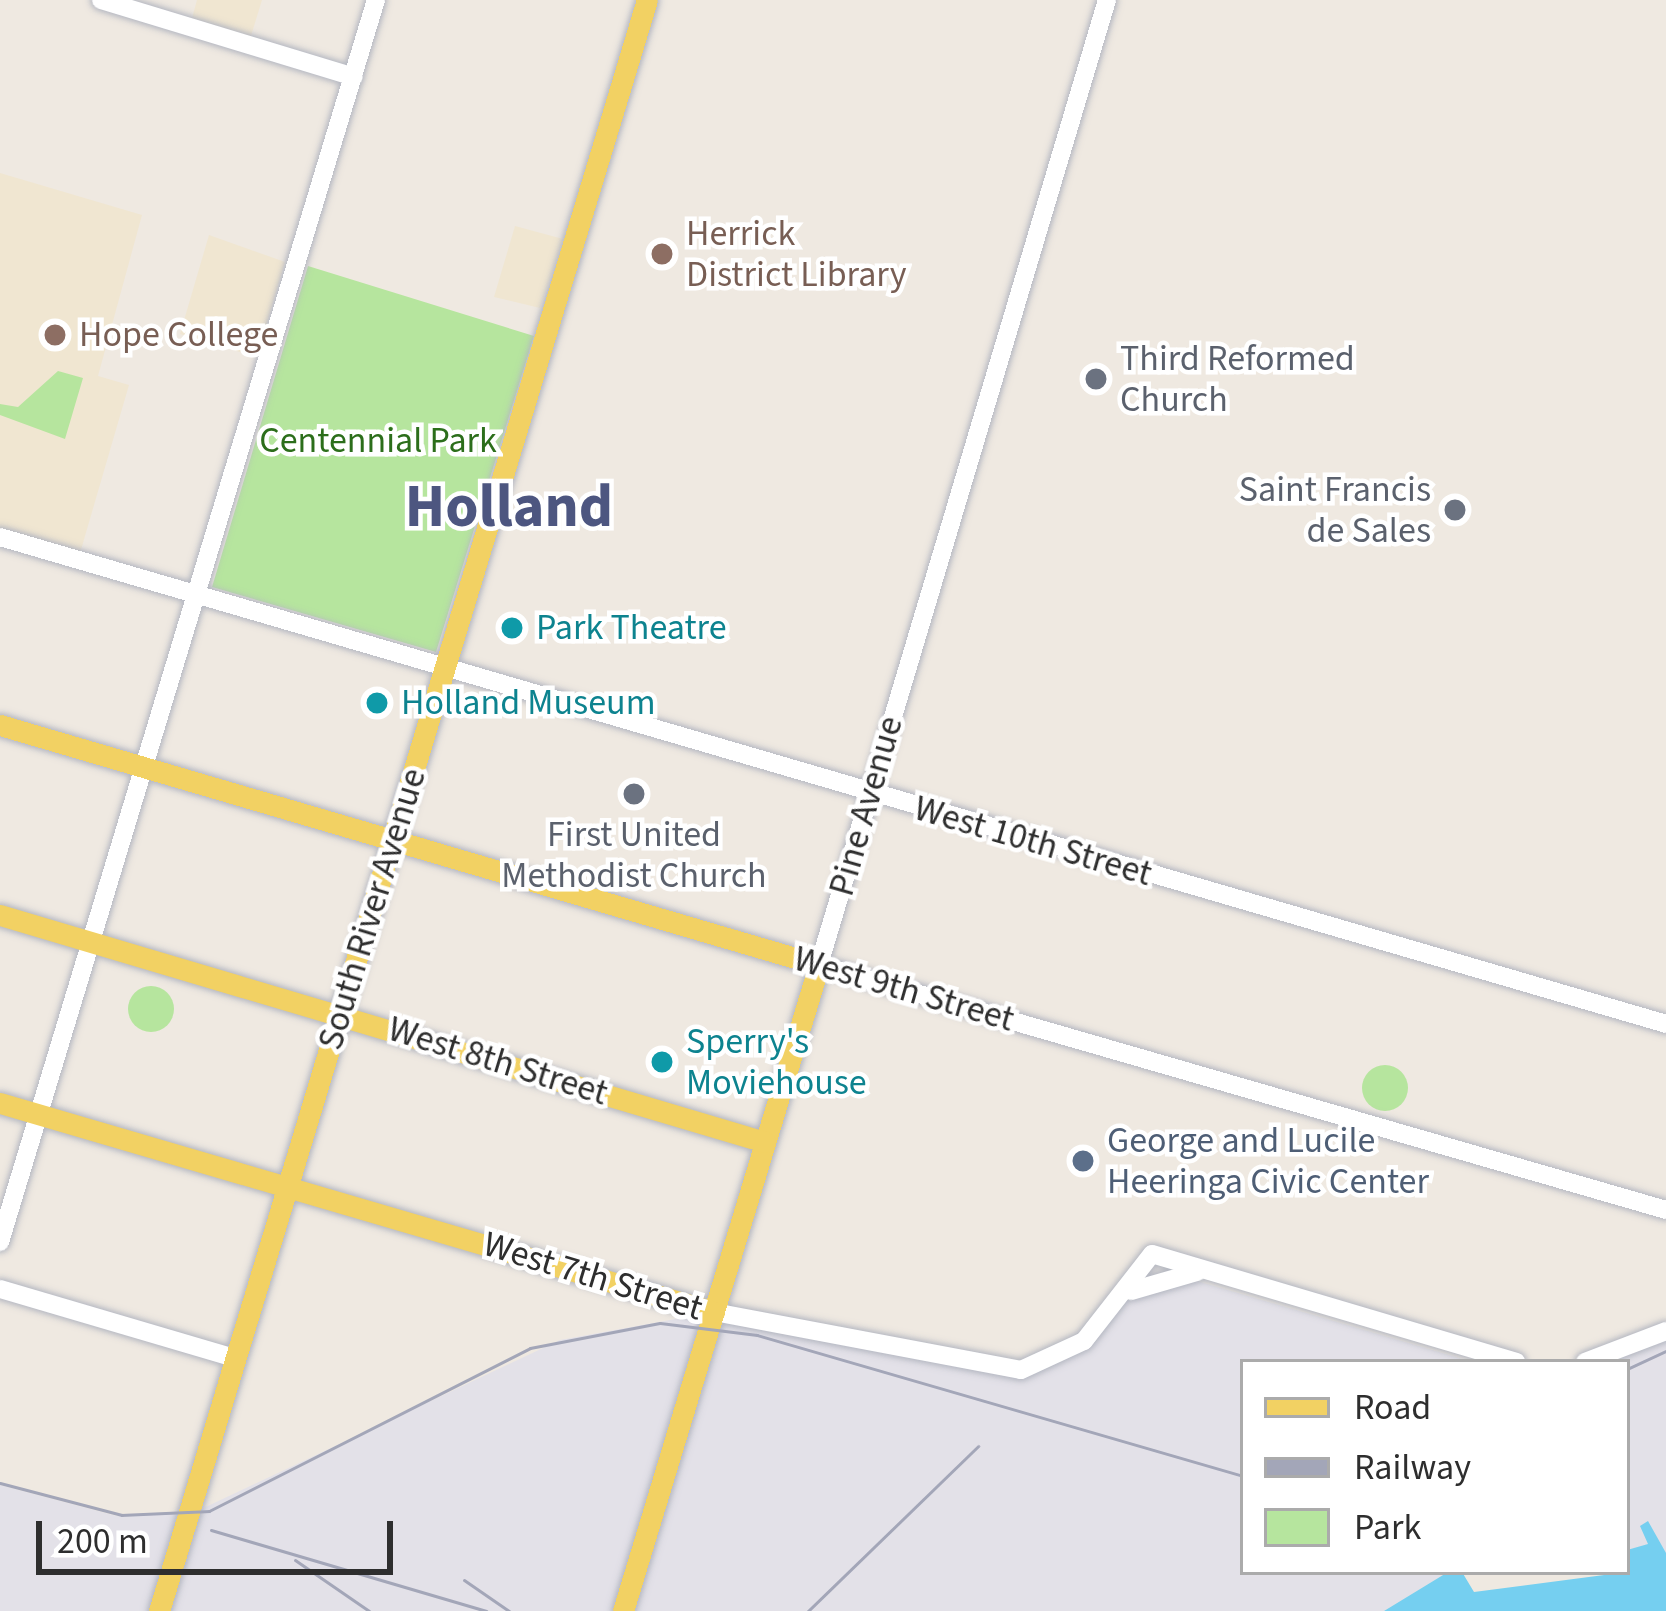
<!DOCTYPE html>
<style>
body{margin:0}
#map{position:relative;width:1666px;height:1611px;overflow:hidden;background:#efe9e1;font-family:"Source Sans 3",sans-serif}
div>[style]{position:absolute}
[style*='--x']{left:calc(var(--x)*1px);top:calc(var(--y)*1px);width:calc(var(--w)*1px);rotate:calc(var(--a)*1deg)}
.industrial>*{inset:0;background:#e3e1e8}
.education>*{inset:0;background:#f0e6d1}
.green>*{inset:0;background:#b6e59e}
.round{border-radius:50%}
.water>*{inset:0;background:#75cff0}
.roads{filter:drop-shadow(0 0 3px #b4b7c1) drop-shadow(0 0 3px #b4b7c1)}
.minor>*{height:18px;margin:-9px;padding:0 9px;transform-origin:9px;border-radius:9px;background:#fff}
.major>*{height:21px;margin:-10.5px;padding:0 10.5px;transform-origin:10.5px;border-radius:10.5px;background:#f2d163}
.rail>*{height:3px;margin:-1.5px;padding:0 1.5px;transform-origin:1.5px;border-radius:1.5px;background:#a3a6b8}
.dots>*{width:33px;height:33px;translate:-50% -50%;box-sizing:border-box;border:6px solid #fff;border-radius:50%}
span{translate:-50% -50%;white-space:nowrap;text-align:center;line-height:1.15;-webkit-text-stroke:9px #fff;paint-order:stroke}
.education-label{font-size:36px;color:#785e54}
.left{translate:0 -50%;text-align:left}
.worship-label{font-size:36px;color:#5b616d}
.right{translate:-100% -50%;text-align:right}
.park-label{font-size:36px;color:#2c6e1b}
.culture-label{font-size:36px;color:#0d838f}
.street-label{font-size:36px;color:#2e2e2e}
.service-label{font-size:36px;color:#4e5e75}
.town-label{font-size:60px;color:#4d5680;font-weight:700}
.legend{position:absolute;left:1240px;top:1359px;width:390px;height:216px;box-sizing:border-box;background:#fff;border:3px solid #ababab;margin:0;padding:15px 21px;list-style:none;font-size:36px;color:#2e2e2e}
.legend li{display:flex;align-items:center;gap:24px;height:60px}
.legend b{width:60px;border:3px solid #ababab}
.scale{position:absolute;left:36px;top:1521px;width:357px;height:54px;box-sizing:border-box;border:6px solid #2e2e2e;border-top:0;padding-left:15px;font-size:36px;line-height:42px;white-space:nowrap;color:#2e2e2e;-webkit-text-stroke:9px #fff;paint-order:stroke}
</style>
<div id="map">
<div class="industrial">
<div style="clip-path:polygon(1177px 1275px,1473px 1362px,1243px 1362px,1243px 1572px,1448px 1572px,1384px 1611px,0 1611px,0 1485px,117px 1516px,193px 1513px,560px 1340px,714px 1312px,980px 1366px,1052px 1361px,1130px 1292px)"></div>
<div style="clip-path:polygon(1666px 1337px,1666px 1553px,1659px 1554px,1649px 1544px,1627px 1550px,1627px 1362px,1603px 1362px)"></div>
</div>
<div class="education">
<div style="clip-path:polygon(197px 0,262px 0,250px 39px,191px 22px)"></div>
<div style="clip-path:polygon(0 173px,142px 215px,98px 376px,129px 385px,78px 560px,0 537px)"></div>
<div style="clip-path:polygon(515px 226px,563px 239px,540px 308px,494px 297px)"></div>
<div style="clip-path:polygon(209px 235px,285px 262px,257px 357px,180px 334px)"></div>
</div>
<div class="green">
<div style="clip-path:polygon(308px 266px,534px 336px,436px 652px,212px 587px)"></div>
<div style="clip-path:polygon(58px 371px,83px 378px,65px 439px,0 415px,0 404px,18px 407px)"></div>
<div class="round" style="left:128px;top:986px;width:46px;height:46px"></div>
<div class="round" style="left:1362px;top:1065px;width:46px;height:46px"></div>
</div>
<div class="water">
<div style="clip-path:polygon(1648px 1521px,1666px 1553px,1666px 1611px,1384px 1611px,1448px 1572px,1462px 1572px,1474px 1592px,1627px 1572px,1627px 1550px,1648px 1544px,1640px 1526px)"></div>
</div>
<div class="roads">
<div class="minor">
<div style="--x:101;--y:0;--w:264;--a:16.9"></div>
<div style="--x:1107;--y:0;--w:1007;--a:106.62"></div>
<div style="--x:819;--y:965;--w:882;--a:16.13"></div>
<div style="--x:0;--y:537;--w:1736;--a:16.29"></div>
<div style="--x:0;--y:1242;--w:1298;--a:-73.16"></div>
<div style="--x:0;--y:1289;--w:244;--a:16.4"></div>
<div style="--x:1131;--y:1291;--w:69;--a:-16.1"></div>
<div style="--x:714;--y:1312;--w:312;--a:10.7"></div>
<div style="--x:1021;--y:1370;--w:69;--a:-24.7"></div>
<div style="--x:1084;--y:1341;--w:110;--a:-52"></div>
<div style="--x:1152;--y:1254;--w:380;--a:16.5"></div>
<div style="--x:1585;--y:1362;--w:87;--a:-20.9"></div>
</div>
<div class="major">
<div style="--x:0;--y:725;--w:853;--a:16.33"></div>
<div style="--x:819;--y:965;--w:675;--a:106.88"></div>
<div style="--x:0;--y:915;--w:798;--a:16.53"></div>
<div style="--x:0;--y:1103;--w:744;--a:16.32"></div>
<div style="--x:159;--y:1611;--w:1683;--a:-73.15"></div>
</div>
</div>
<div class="rail">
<div style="--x:1627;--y:1369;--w:43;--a:-24.8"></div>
<div style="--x:0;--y:1483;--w:126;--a:14.7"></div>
<div style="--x:122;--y:1515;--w:87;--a:-2.6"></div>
<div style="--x:209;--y:1511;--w:360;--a:-26.9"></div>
<div style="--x:530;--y:1348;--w:132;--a:-10.9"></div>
<div style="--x:660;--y:1323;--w:98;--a:7.1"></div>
<div style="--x:757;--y:1335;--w:506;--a:16.18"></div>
<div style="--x:211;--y:1530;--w:287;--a:16.4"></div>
<div style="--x:295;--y:1560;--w:90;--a:34.6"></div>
<div style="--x:464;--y:1580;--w:55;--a:34.6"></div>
<div style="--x:808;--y:1611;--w:237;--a:-44.1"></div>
</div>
<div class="dots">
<div style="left:662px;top:254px;background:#8d6e63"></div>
<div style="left:55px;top:335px;background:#8d6e63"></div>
<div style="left:1096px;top:379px;background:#6b7280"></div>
<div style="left:1455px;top:510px;background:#6b7280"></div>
<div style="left:512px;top:628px;background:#0f9aa8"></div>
<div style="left:377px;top:703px;background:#0f9aa8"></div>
<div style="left:634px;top:794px;background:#6b7280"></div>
<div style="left:662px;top:1062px;background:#0f9aa8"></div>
<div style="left:1083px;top:1161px;background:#5c6f8a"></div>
</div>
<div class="education-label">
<span class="left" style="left:686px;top:254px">Herrick<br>District Library</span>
<span class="left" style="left:79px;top:335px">Hope College</span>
</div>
<div class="worship-label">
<span class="left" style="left:1120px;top:379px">Third Reformed<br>Church</span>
<span class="right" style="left:1431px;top:510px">Saint Francis<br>de Sales</span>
<span style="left:634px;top:855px">First United<br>Methodist Church</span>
</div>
<div class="park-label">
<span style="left:378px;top:441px">Centennial Park</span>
</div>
<div class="culture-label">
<span class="left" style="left:536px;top:628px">Park Theatre</span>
<span class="left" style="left:401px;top:703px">Holland Museum</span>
<span class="left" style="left:686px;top:1062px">Sperry's<br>Moviehouse</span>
</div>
<div class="street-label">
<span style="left:866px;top:806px;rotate:-74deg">Pine Avenue</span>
<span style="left:1033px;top:841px;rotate:16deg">West 10th Street</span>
<span style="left:372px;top:909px;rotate:-73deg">South River Avenue</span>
<span style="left:904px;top:989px;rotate:16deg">West 9th Street</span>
<span style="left:498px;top:1061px;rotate:17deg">West 8th Street</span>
<span style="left:593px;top:1276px;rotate:17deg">West 7th Street</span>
</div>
<div class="service-label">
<span class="left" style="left:1107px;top:1161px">George and Lucile<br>Heeringa Civic Center</span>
</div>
<div class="town-label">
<span style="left:509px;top:507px">Holland</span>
</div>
<ul class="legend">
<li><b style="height:15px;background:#f2d163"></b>Road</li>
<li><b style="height:15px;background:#a3a6b8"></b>Railway</li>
<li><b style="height:33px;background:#b6e59e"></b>Park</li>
</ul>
<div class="scale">200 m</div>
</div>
